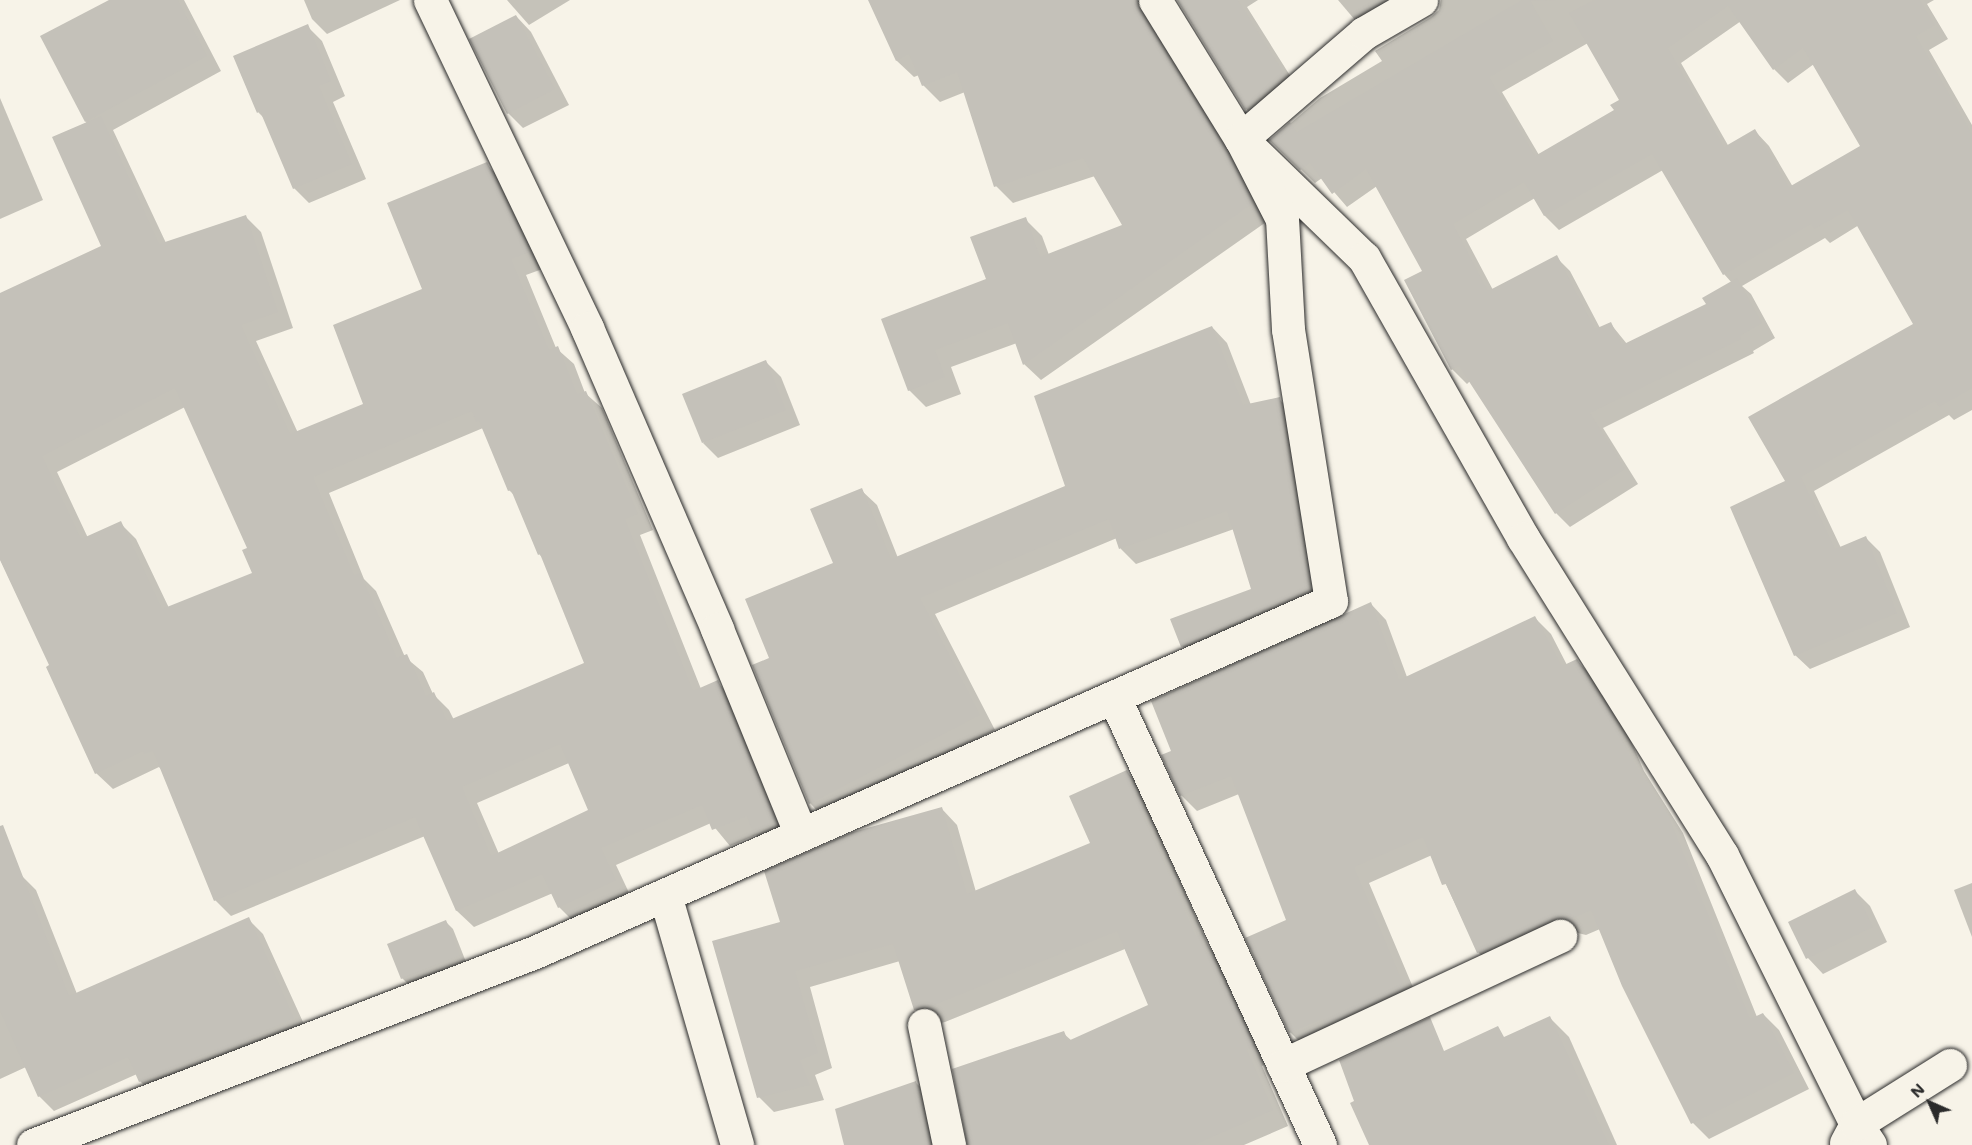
<!DOCTYPE html>
<style>
body{margin:0}
#map{position:relative;width:1972px;height:1145px;overflow:hidden;background:#f7f3e8;font-family:Mali,sans-serif}
div>[style]{position:absolute}
[style*='--x']{left:calc(var(--x)*1px);top:calc(var(--y)*1px);width:calc(var(--w)*1px);rotate:calc(var(--a)*1deg)}
.shadow>*{inset:0;background:#0003}
.building>*{inset:0;background:#c4c1b9}
.roads{filter:drop-shadow(0 0 2px #2b2b2b) drop-shadow(0 0 2px #2b2b2b)}
.minor>*{height:33px;margin:-16.5px;padding:0 16.5px;transform-origin:16.5px;border-radius:16.5px;background:#f7f3e8}
span{translate:-50% -50%;white-space:nowrap;text-align:center;line-height:1.15;-webkit-text-stroke:5px #f7f3e8;paint-order:stroke}
.north{position:absolute;left:1900px;top:1073px;width:60px;height:60px;-webkit-text-stroke:4px #f7f3e8;paint-order:stroke;rotate:315deg;font-size:16px;font-weight:700;line-height:24px;text-align:center;color:#2b2b2b}
.north::after{content:'';display:block;margin:auto;width:21px;height:27px;background:#2b2b2b;clip-path:polygon(50% 0,100% 100%,50% 72%,0 100%)}
</style>
<div id="map">
<div class="shadow">
<div style="clip-path:polygon(evenodd,109px 0,184px 0,221px 71px,113px 130px,166px 243px,245px 216px,261px 232px,293px 328px,256px 341px,298px 433px,365px 405px,486px 164px,502px 180px,545px 268px,526px 275px,556px 348px,574px 364px,585px 393px,602px 408px,653px 530px,640px 535px,701px 689px,717px 682px,733px 698px,790px 838px,770px 849px,756px 835px,730px 846px,711px 823px,616px 865px,631px 897px,575px 923px,559px 907px,553px 893px,474px 927px,457px 911px,425px 836px,231px 916px,215px 900px,162px 770px,159px 767px,113px 789px,96px 773px,51px 666px,0 559px,0 295px,103px 246px,86px 121px,109px 0,185px 407px,249px 548px,254px 574px,169px 608px,136px 539px,120px 523px,88px 538px,57px 472px,185px 407px,109px 0,483px 428px,509px 490px,515px 496px,539px 554px,544px 559px,586px 664px,454px 720px,449px 710px,433px 694px,423px 672px,405px 657px,376px 591px,364px 579px,329px 493px,483px 428px,109px 0,569px 763px,590px 811px,499px 854px,477px 803px,569px 763px)"></div>
<div style="clip-path:polygon(304px 0,400px 0,327px 34px,312px 19px)"></div>
<div style="clip-path:polygon(507px 0,570px 0,529px 25px)"></div>
<div style="clip-path:polygon(870px 0,1164px 0,1269px 220px,1041px 380px,1024px 364px,1017px 343px,951px 367px,961px 394px,926px 407px,909px 390px,883px 319px,988px 280px,1025px 219px,1042px 236px,1049px 255px,1124px 226px,1095px 176px,1013px 203px,996px 186px,965px 92px,940px 102px,923px 85px,919px 75px,914px 77px,897px 61px)"></div>
<div style="clip-path:polygon(1179px 0,1258px 0,1247px 7px,1301px 93px,1263px 126px,1247px 110px)"></div>
<div style="clip-path:polygon(1338px 0,1422px 0,1366px 33px)"></div>
<div style="clip-path:polygon(evenodd,1441px 0,1934px 0,1927px 4px,1948px 39px,1929px 50px,1972px 125px,1972px 410px,1954px 420px,1949px 415px,1814px 491px,1841px 548px,1866px 538px,1880px 552px,1910px 627px,1810px 669px,1795px 655px,1787px 482px,1915px 325px,1859px 225px,1830px 243px,1825px 238px,1742px 286px,1751px 294px,1775px 338px,1753px 351px,1754px 353px,1603px 428px,1638px 484px,1570px 527px,1556px 513px,1470px 381px,1467px 384px,1452px 369px,1406px 281px,1424px 272px,1377px 186px,1347px 207px,1322px 178px,1315px 183px,1271px 140px,1320px 98px,1382px 61px,1375px 51px,1431px 17px,1439px 10px,1441px 0,1741px 21px,1774px 69px,1788px 83px,1814px 64px,1862px 146px,1793px 187px,1769px 146px,1755px 131px,1729px 147px,1681px 63px,1741px 21px,1441px 0,1588px 43px,1621px 100px,1616px 111px,1539px 155px,1502px 92px,1588px 43px,1441px 0,1663px 170px,1724px 274px,1732px 283px,1708px 305px,1627px 344px,1610px 323px,1600px 328px,1570px 271px,1556px 257px,1493px 290px,1466px 239px,1535px 198px,1545px 216px,1559px 230px,1663px 170px)"></div>
<div style="clip-path:polygon(516px 16px,531px 32px,569px 105px,523px 128px,508px 113px,471px 39px)"></div>
<div style="clip-path:polygon(307px 26px,322px 41px,345px 96px,333px 102px,366px 179px,309px 203px,294px 188px,265px 119px,258px 112px)"></div>
<div style="clip-path:polygon(0 98px,43px 200px,0 219px)"></div>
<div style="clip-path:polygon(1212px 327px,1227px 343px,1251px 405px,1279px 399px,1295px 415px,1325px 605px,1198px 661px,1182px 646px,1252px 590px,1234px 529px,1136px 564px,1121px 549px,1117px 538px,935px 614px,995px 730px,825px 819px,810px 803px,771px 658px,834px 564px,861px 490px,877px 505px,898px 558px,1067px 487px)"></div>
<div style="clip-path:polygon(766px 362px,781px 377px,800px 425px,718px 458px,703px 443px)"></div>
<div style="clip-path:polygon(1371px 604px,1386px 620px,1407px 677px,1535px 618px,1551px 634px,1567px 665px,1577px 661px,1593px 677px,1626px 730px,1644px 771px,1683px 833px,1757px 1017px,1763px 1014px,1779px 1030px,1809px 1089px,1709px 1139px,1693px 1123px,1623px 985px,1600px 929px,1586px 935px,1578px 933px,1568px 934px,1494px 968px,1478px 952px,1432px 855px,1369px 883px,1420px 1004px,1306px 1048px,1290px 1032px,1288px 921px,1239px 794px,1197px 811px,1181px 795px,1173px 752px)"></div>
<div style="clip-path:polygon(1127px 772px,1142px 788px,1156px 827px,1209px 947px,1214px 953px,1269px 1063px,1262px 1066px,1288px 1126px,1244px 1145px,969px 1145px,1063px 1033px,1072px 1041px,1150px 1006px,1125px 949px,945px 1022px,931px 1025px,915px 1009px,900px 961px,810px 987px,832px 1068px,815px 1075px,824px 1100px,774px 1112px,759px 1097px,782px 923px,942px 809px,957px 825px,976px 892px,1092px 844px)"></div>
<div style="clip-path:polygon(21px 875px,36px 890px,77px 994px,248px 919px,263px 934px,308px 1033px,155px 1096px,140px 1081px,137px 1074px,54px 1111px,39px 1096px,26px 1067px,0 1079px,0 884px)"></div>
<div style="clip-path:polygon(1972px 883px,1972px 937px,1954px 890px)"></div>
<div style="clip-path:polygon(1855px 891px,1870px 906px,1887px 942px,1823px 974px,1808px 958px,1790px 923px)"></div>
<div style="clip-path:polygon(446px 922px,453px 929px,466px 962px,410px 986px,402px 978px)"></div>
<div style="clip-path:polygon(1550px 1018px,1569px 1037px,1617px 1145px,1373px 1145px)"></div>
<div style="clip-path:polygon(916px 1083px,932px 1098px,943px 1145px,845px 1145px)"></div>
</div>
<div class="building">
<div style="clip-path:polygon(109px 0,178px 0,207px 56px,85px 122px,40px 36px)"></div>
<div style="clip-path:polygon(868px 0,1136px 0,1139px 10px,1225px 148px,1253px 203px,1023px 365px,1008px 323px,935px 350px,945px 377px,908px 391px,881px 319px,986px 279px,970px 237px,1026px 217px,1040px 257px,1122px 225px,1083px 158px,994px 187px,957px 72px,922px 86px,909px 54px,896px 61px)"></div>
<div style="clip-path:polygon(1177px 0,1238px 0,1286px 76px,1245px 110px)"></div>
<div style="clip-path:polygon(evenodd,1522px 0,1530px 0,1553px 41px,1489px 77px,1535px 156px,1614px 110px,1610px 105px,1619px 100px,1569px 13px,1594px 0,1920px 0,1935px 25px,1916px 36px,1972px 134px,1972px 388px,1939px 407px,1935px 401px,1801px 477px,1835px 549px,1866px 536px,1897px 613px,1794px 656px,1730px 507px,1785px 481px,1748px 417px,1913px 324px,1848px 210px,1814px 229px,1811px 224px,1723px 275px,1652px 154px,1544px 216px,1524px 182px,1453px 224px,1488px 291px,1557px 255px,1595px 329px,1611px 322px,1622px 345px,1706px 304px,1702px 298px,1737px 278px,1762px 323px,1740px 336px,1741px 339px,1590px 413px,1625px 469px,1555px 514px,1459px 366px,1451px 370px,1404px 280px,1422px 271px,1366px 169px,1332px 194px,1310px 163px,1300px 170px,1269px 140px,1290px 122px,1297px 132px,1522px 0,1728px 6px,1773px 70px,1803px 48px,1860px 146px,1789px 187px,1755px 129px,1724px 147px,1668px 48px,1728px 6px)"></div>
<div style="clip-path:polygon(516px 15px,555px 89px,507px 114px,469px 39px)"></div>
<div style="clip-path:polygon(308px 24px,331px 81px,319px 86px,352px 164px,293px 189px,260px 111px,257px 113px,233px 56px)"></div>
<div style="clip-path:polygon(evenodd,101px 116px,159px 244px,246px 215px,278px 312px,241px 325px,290px 434px,363px 404px,333px 325px,422px 289px,387px 203px,487px 162px,530px 252px,511px 259px,549px 350px,558px 346px,577px 394px,586px 391px,638px 514px,625px 519px,693px 691px,718px 680px,775px 822px,753px 833px,747px 816px,712px 830px,702px 805px,601px 848px,616px 880px,558px 908px,542px 874px,456px 911px,415px 817px,214px 901px,153px 751px,144px 754px,143px 751px,95px 774px,46px 667px,49px 665px,0 560px,0 293px,101px 246px,52px 137px,101px 116px,175px 388px,247px 548px,242px 550px,252px 573px,162px 609px,121px 521px,81px 539px,42px 456px,175px 388px,101px 116px,472px 411px,476px 422px,479px 421px,508px 491px,511px 490px,538px 555px,540px 554px,584px 663px,447px 721px,434px 692px,426px 696px,407px 654px,397px 658px,360px 573px,354px 575px,313px 477px,472px 411px,101px 116px,560px 744px,588px 810px,491px 856px,462px 787px,560px 744px)"></div>
<div style="clip-path:polygon(1212px 326px,1243px 405px,1280px 397px,1310px 590px,1181px 647px,1170px 619px,1251px 589px,1227px 511px,1119px 549px,1109px 519px,920px 598px,980px 715px,809px 804px,752px 665px,769px 658px,745px 599px,833px 563px,810px 509px,862px 488px,891px 559px,1065px 486px,1034px 396px)"></div>
<div style="clip-path:polygon(766px 360px,786px 410px,702px 443px,682px 394px)"></div>
<div style="clip-path:polygon(1371px 602px,1399px 680px,1535px 616px,1562px 666px,1577px 659px,1610px 712px,1629px 754px,1668px 815px,1750px 1019px,1763px 1013px,1794px 1073px,1691px 1124px,1622px 986px,1591px 910px,1569px 920px,1561px 917px,1552px 919px,1477px 953px,1446px 884px,1442px 885px,1423px 837px,1354px 867px,1405px 988px,1325px 1025px,1322px 1019px,1289px 1033px,1245px 938px,1286px 920px,1231px 776px,1180px 796px,1161px 755px,1171px 751px,1151px 701px)"></div>
<div style="clip-path:polygon(1127px 770px,1145px 810px,1142px 812px,1196px 936px,1199px 935px,1207px 954px,1211px 953px,1254px 1047px,1247px 1050px,1273px 1110px,1194px 1145px,967px 1145px,952px 1069px,1064px 1031px,1068px 1041px,1148px 1005px,1117px 931px,929px 1007px,914px 1010px,893px 944px,795px 971px,818px 1053px,800px 1060px,810px 1085px,757px 1098px,712px 941px,780px 922px,764px 871px,853px 832px,942px 807px,967px 894px,1090px 843px,1069px 796px)"></div>
<div style="clip-path:polygon(3px 825px,69px 996px,249px 917px,294px 1018px,217px 1053px,215px 1050px,139px 1082px,128px 1057px,38px 1097px,0 1011px,0 826px)"></div>
<div style="clip-path:polygon(1855px 889px,1873px 927px,1806px 959px,1788px 922px)"></div>
<div style="clip-path:polygon(446px 920px,460px 955px,401px 979px,387px 944px)"></div>
<div style="clip-path:polygon(1550px 1016px,1609px 1145px,1369px 1145px,1350px 1103px,1354px 1101px,1339px 1060px,1430px 1017px,1444px 1051px,1498px 1026px,1504px 1037px)"></div>
<div style="clip-path:polygon(916px 1081px,930px 1145px,844px 1145px,835px 1109px)"></div>
</div>
<div class="roads">
<div class="minor">
<div style="--x:430;--y:0;--w:364;--a:64.4"></div>
<div style="--x:587;--y:328;--w:328;--a:66.6"></div>
<div style="--x:717;--y:629;--w:222;--a:67.8"></div>
<div style="--x:1155;--y:0;--w:163;--a:58.3"></div>
<div style="--x:1241;--y:139;--w:171;--a:44.1"></div>
<div style="--x:1364;--y:258;--w:322;--a:60.4"></div>
<div style="--x:1523;--y:538;--w:374;--a:57.9"></div>
<div style="--x:1722;--y:855;--w:301;--a:63.5"></div>
<div style="--x:1856;--y:1124;--w:25;--a:56"></div>
<div style="--x:1114;--y:697;--w:493;--a:65.3"></div>
<div style="--x:665;--y:895;--w:260;--a:73.9"></div>
<div style="--x:924;--y:1025;--w:123;--a:78.2"></div>
<div style="--x:1283;--y:1065;--w:306;--a:-25"></div>
<div style="--x:1846;--y:1143;--w:21;--a:-62"></div>
<div style="--x:1856;--y:1124;--w:111;--a:-32.1"></div>
<div style="--x:33;--y:1145;--w:538;--a:-21.03"></div>
<div style="--x:535;--y:952;--w:870;--a:-23.8"></div>
<div style="--x:1331;--y:601;--w:275;--a:-99"></div>
<div style="--x:1288;--y:329;--w:110;--a:-93.1"></div>
<div style="--x:1282;--y:219;--w:90;--a:-117.1"></div>
<div style="--x:1241;--y:139;--w:162;--a:-40.8"></div>
<div style="--x:1364;--y:33;--w:66;--a:-30.1"></div>
</div>
</div>
<div class="north">N</div>
</div>
